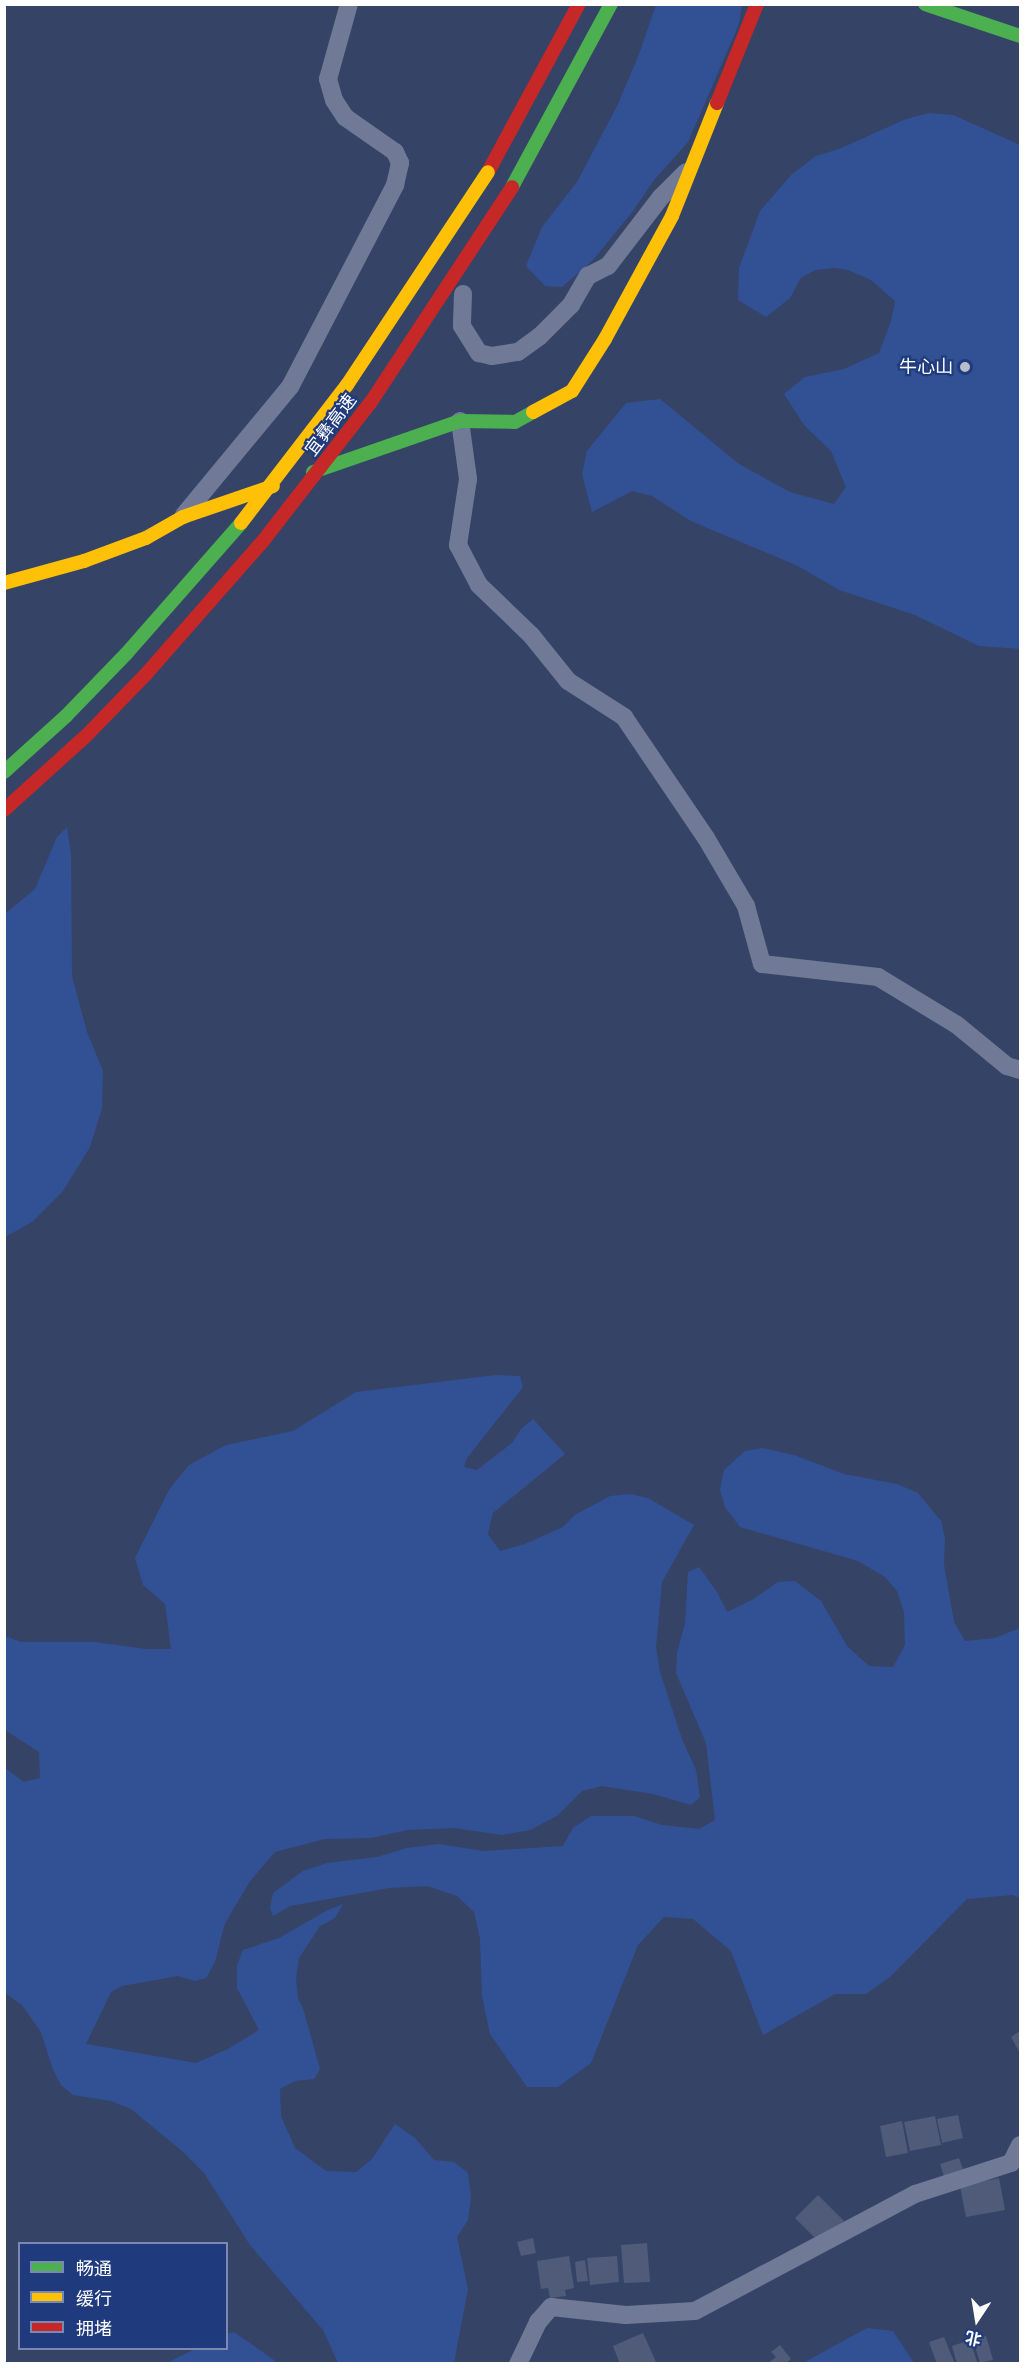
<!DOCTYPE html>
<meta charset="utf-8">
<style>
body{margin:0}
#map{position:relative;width:1025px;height:2368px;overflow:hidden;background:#354367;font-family:Rubik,"Noto Sans SC",sans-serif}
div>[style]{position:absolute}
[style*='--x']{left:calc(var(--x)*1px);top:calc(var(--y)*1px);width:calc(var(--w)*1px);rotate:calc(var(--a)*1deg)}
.green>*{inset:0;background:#325195}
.building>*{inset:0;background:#4f5b78}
.street>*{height:18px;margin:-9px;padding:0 9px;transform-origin:9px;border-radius:9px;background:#707a96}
.fast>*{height:14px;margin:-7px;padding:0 7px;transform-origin:7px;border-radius:7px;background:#4caf50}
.slow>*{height:14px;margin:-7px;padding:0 7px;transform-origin:7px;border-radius:7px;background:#ffc107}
.jam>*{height:14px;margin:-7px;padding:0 7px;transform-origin:7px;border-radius:7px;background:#c62828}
.slow-bridge>*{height:14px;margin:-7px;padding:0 7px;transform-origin:7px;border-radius:7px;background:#ffc107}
.jam-bridge>*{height:14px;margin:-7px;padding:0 7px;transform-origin:7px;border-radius:7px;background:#c62828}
.dots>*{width:16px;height:16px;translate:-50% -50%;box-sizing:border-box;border:3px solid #1f3b7d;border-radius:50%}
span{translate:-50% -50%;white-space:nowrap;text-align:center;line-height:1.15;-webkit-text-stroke:4.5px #1f3b7d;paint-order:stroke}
.poi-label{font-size:18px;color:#fff}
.right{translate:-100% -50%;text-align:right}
.street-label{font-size:18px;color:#fff}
.frame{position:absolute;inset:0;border:6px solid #fff;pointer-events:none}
.legend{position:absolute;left:18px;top:2242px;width:210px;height:108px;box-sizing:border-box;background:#1f3b7d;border:2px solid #7989b1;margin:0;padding:8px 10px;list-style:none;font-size:18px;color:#fff}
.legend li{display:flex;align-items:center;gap:12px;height:30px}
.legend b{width:30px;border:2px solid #7989b1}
.north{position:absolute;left:947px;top:2290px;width:60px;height:60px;-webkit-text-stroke:4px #1f3b7d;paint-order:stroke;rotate:192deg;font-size:16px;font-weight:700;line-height:24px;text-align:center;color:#fff}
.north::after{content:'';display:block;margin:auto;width:21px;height:27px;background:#fff;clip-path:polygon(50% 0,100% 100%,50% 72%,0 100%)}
</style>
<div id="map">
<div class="green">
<div style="clip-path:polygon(656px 5px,742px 5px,739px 24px,688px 142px,654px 180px,633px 211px,593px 260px,562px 287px,545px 286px,526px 266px,542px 227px,577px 182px,617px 106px,638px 57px)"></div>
<div style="clip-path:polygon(929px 113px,953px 115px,1020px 145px,1020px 649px,979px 646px,915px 615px,839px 590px,798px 566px,691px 521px,652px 496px,632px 491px,592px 512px,582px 474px,587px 451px,626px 403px,660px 399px,739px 464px,790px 492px,834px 504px,846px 487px,831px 451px,804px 425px,784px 394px,805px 377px,844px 369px,879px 353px,891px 321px,895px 301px,871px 280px,848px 270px,835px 268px,815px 270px,801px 278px,790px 298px,766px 317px,738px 300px,739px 268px,760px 211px,791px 175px,816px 156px,839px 149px,906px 119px)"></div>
<div style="clip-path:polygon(67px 827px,71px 854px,72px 976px,87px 1032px,103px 1071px,102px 1108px,90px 1147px,63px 1191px,32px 1222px,5px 1237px,5px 914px,35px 889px,57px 837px)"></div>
<div style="clip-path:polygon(496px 1375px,520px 1376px,523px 1387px,467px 1458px,464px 1467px,477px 1470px,512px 1443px,521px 1429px,533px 1419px,565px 1454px,493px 1513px,488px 1534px,500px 1551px,525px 1544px,563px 1527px,575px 1515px,610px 1496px,630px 1494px,648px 1498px,694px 1525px,662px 1582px,656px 1647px,660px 1672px,682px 1739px,696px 1770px,700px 1797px,691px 1805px,653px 1794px,602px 1786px,582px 1791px,557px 1816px,530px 1830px,502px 1835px,454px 1828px,408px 1830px,371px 1838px,325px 1839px,275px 1852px,251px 1880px,232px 1911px,224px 1926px,215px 1962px,206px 1978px,195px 1981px,178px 1976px,122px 1986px,111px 1992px,86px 2044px,196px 2063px,228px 2049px,259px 2030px,237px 1988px,237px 1965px,243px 1950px,279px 1938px,328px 1910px,343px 1904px,335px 1918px,320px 1926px,299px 1958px,296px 1978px,298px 1999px,303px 2008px,320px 2069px,314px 2079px,295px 2081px,280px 2089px,281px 2116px,295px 2148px,326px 2171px,356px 2172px,372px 2159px,395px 2124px,415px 2138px,434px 2160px,454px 2162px,468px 2173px,471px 2197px,468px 2220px,457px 2237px,468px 2289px,454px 2363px,338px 2363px,323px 2330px,250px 2245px,204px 2173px,182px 2151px,131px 2109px,111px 2101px,73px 2095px,61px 2085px,52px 2067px,41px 2032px,22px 2005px,5px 1993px,5px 1768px,24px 1782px,40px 1778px,39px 1752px,5px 1730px,5px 1636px,21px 1642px,95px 1642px,146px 1649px,171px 1649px,165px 1604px,143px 1585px,135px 1558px,169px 1490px,189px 1465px,226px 1445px,293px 1431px,356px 1392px)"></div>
<div style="clip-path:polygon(762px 1448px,794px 1455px,844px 1474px,897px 1484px,918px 1493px,941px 1521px,945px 1538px,944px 1564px,954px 1622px,965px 1641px,995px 1638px,1020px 1628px,1020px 1898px,1013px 1895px,967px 1899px,890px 1977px,866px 1994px,835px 1994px,763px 2035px,731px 1951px,693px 1919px,664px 1917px,638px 1945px,591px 2063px,558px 2087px,527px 2087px,490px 2034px,482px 1996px,480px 1939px,474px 1912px,457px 1896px,427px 1886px,389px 1888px,290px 1906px,273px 1916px,270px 1908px,273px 1893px,303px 1871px,327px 1863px,377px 1857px,407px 1848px,438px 1844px,484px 1851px,563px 1846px,573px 1828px,591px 1816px,634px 1816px,662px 1825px,699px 1829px,715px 1820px,706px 1743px,676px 1673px,677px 1653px,685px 1623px,688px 1572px,699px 1567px,717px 1592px,727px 1612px,752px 1600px,778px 1582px,795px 1581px,821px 1601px,847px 1646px,869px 1666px,893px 1667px,905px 1645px,904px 1612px,897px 1591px,885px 1577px,858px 1561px,740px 1527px,725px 1507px,720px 1490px,724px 1470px,745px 1451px)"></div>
<div style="clip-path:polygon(867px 2328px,893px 2331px,914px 2363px,803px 2363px)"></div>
<div style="clip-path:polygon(234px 2332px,278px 2363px,167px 2363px,195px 2349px,226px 2348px,227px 2334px)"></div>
</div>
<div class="building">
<div style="clip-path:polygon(1020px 2031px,1020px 2053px,1011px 2037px)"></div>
<div style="clip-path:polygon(958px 2115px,963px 2138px,942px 2143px,937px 2119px)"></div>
<div style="clip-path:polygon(935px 2116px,941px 2145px,910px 2151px,904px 2122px)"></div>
<div style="clip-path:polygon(902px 2121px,908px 2153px,886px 2157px,880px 2126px)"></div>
<div style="clip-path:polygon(959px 2158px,963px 2169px,944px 2176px,940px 2164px)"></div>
<div style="clip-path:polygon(999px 2178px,1005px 2210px,966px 2217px,960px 2186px)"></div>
<div style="clip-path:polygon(818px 2195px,844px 2221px,821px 2244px,795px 2218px)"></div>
<div style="clip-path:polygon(533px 2238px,536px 2253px,521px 2256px,517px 2242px)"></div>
<div style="clip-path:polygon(647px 2243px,650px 2282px,624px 2283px,621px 2245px)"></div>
<div style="clip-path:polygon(569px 2256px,574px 2288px,565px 2290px,566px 2296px,550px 2298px,548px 2288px,541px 2289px,537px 2261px)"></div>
<div style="clip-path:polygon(617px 2256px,619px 2282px,590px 2285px,587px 2258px)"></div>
<div style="clip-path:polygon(585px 2260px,588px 2281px,577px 2282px,575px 2262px)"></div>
<div style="clip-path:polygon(643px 2333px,656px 2362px,620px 2364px,613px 2346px)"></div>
<div style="clip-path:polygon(986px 2336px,993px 2360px,980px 2363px,973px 2340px)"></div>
<div style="clip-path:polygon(944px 2337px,955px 2364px,937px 2364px,929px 2342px)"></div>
<div style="clip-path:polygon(970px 2340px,977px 2362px,957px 2364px,952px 2346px)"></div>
<div style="clip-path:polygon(780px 2345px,791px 2359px,785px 2364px,767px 2364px,776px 2357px,771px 2352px)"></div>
</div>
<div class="street">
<div style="--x:463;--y:294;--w:32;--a:92"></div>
<div style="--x:462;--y:326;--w:32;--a:58"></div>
<div style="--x:479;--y:353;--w:13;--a:13"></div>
<div style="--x:492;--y:356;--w:26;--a:-9"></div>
<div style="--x:518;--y:352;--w:27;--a:-36"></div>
<div style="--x:540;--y:336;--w:44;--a:-45"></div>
<div style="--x:571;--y:305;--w:34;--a:-60"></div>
<div style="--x:588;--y:276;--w:22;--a:-27"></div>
<div style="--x:608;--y:266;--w:87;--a:-52.5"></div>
<div style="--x:661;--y:197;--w:35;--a:-45"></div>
<div style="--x:460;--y:421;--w:59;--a:82.1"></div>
<div style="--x:468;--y:479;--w:67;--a:98.6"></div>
<div style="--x:458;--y:545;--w:45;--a:62.3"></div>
<div style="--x:479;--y:585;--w:72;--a:43.9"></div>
<div style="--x:531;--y:635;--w:59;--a:51.2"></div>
<div style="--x:568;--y:681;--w:67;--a:32.7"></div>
<div style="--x:624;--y:717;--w:146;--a:55.9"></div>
<div style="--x:706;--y:838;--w:79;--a:59.5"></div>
<div style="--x:746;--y:906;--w:60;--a:74.6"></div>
<div style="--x:762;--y:964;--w:117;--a:6.4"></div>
<div style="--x:878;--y:977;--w:92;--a:31.3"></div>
<div style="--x:957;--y:1025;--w:65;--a:39.4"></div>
<div style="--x:1007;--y:1066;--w:14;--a:17"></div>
<div style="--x:184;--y:515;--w:166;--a:-50.4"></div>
<div style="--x:290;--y:387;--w:228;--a:-62.5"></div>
<div style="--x:395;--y:185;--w:23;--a:-77"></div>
<div style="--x:400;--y:163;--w:12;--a:-114"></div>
<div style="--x:395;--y:152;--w:61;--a:-145"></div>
<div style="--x:345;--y:117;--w:20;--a:-123"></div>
<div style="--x:334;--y:100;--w:22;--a:-106"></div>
<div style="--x:328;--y:79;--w:78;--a:-74.4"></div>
<div style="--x:518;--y:2364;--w:47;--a:-64.5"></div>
<div style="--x:538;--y:2322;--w:20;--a:-49"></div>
<div style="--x:551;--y:2307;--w:75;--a:6.1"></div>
<div style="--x:626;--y:2315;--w:69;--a:-3.3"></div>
<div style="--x:695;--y:2311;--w:249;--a:-28"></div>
<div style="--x:915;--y:2194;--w:101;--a:-17.9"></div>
<div style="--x:1011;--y:2163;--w:20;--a:-63"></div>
</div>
<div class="fast">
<div style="--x:925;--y:4;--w:100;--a:18.6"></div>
<div style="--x:512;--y:187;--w:208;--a:-61.6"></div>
<div style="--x:313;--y:472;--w:156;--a:-19.1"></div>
<div style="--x:460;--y:421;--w:55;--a:1"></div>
<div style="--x:515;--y:422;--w:21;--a:-29"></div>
<div style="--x:4;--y:772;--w:84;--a:-42.1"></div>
<div style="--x:66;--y:716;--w:86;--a:-45.9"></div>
<div style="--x:126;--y:654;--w:174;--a:-48.7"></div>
</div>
<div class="slow">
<div style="--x:533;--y:412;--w:44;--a:-28.3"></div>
<div style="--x:572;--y:391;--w:62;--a:-57.6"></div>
<div style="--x:605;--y:339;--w:140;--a:-61.4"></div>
<div style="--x:672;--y:216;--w:122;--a:-68.3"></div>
<div style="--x:4;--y:583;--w:83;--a:-15.4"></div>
<div style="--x:84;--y:561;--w:66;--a:-20.4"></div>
<div style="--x:146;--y:538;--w:43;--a:-29.6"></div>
<div style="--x:183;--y:517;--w:95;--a:-19"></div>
</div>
<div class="jam">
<div style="--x:717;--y:103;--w:107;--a:-68"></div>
<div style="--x:488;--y:172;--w:191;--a:-61.6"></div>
<div style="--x:4;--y:810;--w:110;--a:-42.1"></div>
<div style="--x:86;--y:736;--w:88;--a:-45.9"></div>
<div style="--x:147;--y:673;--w:176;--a:-48.7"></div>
</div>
<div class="slow-bridge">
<div style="--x:241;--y:523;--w:174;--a:-52.5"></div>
<div style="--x:347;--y:385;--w:255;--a:-56.5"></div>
</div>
<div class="jam-bridge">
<div style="--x:263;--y:541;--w:176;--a:-52.2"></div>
<div style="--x:371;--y:402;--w:257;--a:-56.7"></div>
</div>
<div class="dots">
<div style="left:965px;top:367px;background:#b8bdca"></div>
</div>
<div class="poi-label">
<span class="right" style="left:953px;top:367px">牛心山</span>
</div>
<div class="street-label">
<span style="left:331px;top:425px;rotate:-53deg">宜彝高速</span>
</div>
<div class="frame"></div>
<ul class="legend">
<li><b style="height:8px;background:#4caf50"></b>畅通</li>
<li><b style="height:8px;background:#ffc107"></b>缓行</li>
<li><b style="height:8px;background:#c62828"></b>拥堵</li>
</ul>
<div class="north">北</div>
</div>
